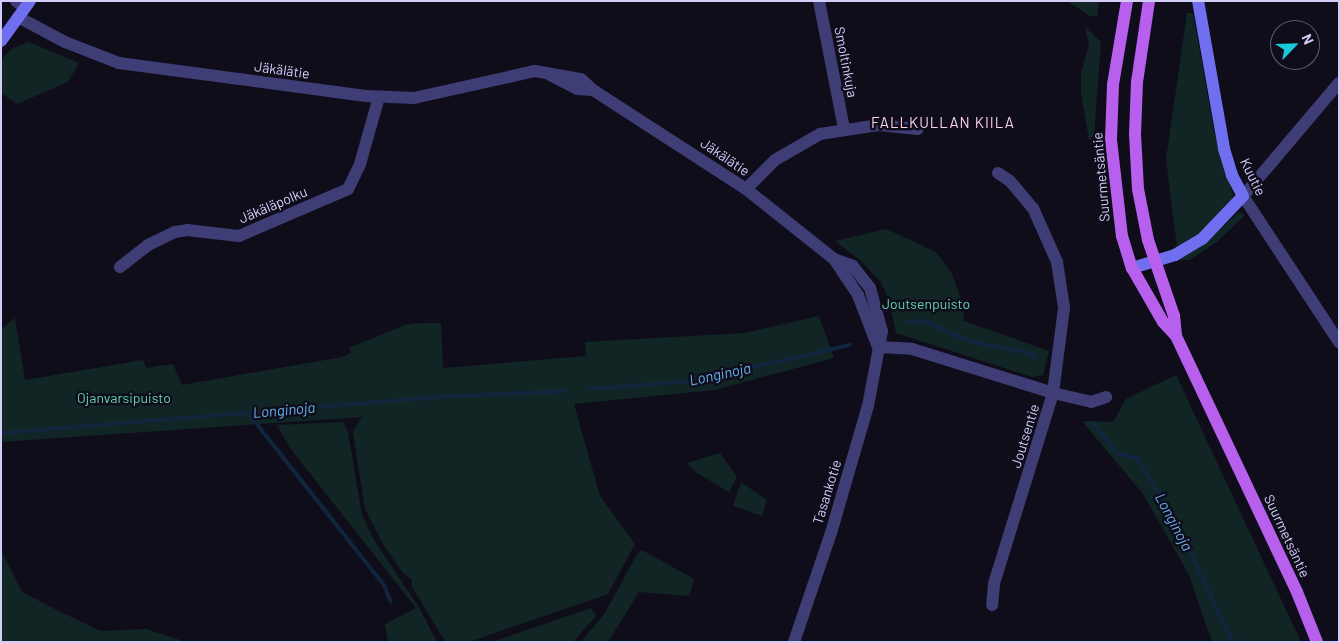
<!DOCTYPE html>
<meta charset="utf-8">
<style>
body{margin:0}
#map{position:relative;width:1340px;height:643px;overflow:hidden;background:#100d1b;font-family:Barlow,sans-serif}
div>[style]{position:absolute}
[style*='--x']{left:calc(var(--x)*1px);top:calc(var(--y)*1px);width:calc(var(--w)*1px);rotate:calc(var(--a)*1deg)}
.green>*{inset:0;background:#112524}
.stream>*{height:4px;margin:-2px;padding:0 2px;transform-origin:2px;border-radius:2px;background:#12253f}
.street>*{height:12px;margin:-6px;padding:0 6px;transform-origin:6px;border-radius:6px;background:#3f3d75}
.secondary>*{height:12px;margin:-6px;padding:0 6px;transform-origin:6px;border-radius:6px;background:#706fef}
.primary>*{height:12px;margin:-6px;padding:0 6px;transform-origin:6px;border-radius:6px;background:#b760ed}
span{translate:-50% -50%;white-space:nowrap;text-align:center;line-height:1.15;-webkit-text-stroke:5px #100d1b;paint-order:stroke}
.street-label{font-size:14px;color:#d2cdf9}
.park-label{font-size:14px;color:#62d0b3}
.neighbourhood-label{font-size:15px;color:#facfeb;letter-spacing:1px}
.water-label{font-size:15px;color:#67b1ee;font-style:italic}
.frame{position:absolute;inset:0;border:2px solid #d2cdf9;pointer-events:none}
.north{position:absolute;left:1270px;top:20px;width:50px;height:50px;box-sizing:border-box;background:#100d1b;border:1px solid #5e5a74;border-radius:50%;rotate:66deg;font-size:14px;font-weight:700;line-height:20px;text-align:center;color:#d2cdf9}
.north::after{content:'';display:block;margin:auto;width:18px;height:22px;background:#19c9da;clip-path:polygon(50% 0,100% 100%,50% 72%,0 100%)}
</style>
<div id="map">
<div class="green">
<div style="clip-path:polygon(1067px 1px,1099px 1px,1097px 16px,1090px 16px)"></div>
<div style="clip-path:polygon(1187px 13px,1193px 13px,1214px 131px,1233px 195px,1232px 202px,1200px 233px,1177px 247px,1166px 159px)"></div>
<div style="clip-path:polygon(1085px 27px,1101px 42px,1094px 136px,1089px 140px,1081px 93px,1081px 74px,1089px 44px)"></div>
<div style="clip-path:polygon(29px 42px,79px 63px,68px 82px,17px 104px,1px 93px,1px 60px,11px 49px)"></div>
<div style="clip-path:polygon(1239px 212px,1245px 215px,1218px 241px,1190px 260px,1181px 260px,1179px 257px,1203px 244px)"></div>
<div style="clip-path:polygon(886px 229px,936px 252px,952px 274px,961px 299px,964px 321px,1049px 351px,1043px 375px,1032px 377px,896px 333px,889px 300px,881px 282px,860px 260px,835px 241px)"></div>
<div style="clip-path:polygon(819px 316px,834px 358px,715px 390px,574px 404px,600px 496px,635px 544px,608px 594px,469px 642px,445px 641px,412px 587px,412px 580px,403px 573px,384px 546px,365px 509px,353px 432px,362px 417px,1px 442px,1px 329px,15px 318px,25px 380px,143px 360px,146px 368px,173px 364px,182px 385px,342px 357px,351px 353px,349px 348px,405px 325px,419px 323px,441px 323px,443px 368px,586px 356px,585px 342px,745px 333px)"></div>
<div style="clip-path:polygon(1176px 375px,1301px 642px,1212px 642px,1189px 575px,1143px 494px,1082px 421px,1113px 422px,1126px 399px)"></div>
<div style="clip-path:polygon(343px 422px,348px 432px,362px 515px,374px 540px,420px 609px,437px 642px,388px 642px,385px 624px,416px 608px,290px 448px,277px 425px)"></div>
<div style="clip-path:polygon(720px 453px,737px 477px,729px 492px,697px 473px,687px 463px)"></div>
<div style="clip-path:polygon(741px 482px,767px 500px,762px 516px,733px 506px)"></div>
<div style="clip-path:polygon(1px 550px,22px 592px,53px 608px,100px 631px,146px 629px,186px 642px,1px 642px)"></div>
<div style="clip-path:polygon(642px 550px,694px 579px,689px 596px,639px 592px,608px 642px,581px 642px,605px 613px,637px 554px)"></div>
<div style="clip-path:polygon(591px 608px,596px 616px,573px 642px,492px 642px)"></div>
</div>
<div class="stream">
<div style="--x:907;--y:322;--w:17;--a:-3"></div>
<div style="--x:924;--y:321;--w:52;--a:23.6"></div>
<div style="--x:972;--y:342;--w:59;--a:10.7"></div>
<div style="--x:1030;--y:353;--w:8;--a:40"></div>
<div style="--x:588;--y:389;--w:105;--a:-4.4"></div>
<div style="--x:693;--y:381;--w:161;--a:-12.9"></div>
<div style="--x:248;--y:413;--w:219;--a:51.7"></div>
<div style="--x:384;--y:585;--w:18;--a:68"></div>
<div style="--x:1093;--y:423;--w:40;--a:51"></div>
<div style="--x:1118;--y:454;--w:19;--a:12"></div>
<div style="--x:1137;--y:458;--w:69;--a:58.6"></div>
<div style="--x:1173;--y:517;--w:139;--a:64.4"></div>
<div style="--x:1;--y:433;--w:440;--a:-4.7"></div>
<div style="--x:440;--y:397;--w:126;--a:-2.7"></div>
</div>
<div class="street">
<div style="--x:16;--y:1;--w:11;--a:38"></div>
<div style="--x:819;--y:1;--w:129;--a:78.9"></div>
<div style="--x:18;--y:17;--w:53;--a:28"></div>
<div style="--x:65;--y:42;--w:58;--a:21.3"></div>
<div style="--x:119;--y:63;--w:249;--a:7.6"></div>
<div style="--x:366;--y:96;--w:48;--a:2.4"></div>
<div style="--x:414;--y:98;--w:124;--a:-12.6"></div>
<div style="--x:535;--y:71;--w:47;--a:9.9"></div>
<div style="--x:581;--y:79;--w:16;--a:43"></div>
<div style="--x:593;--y:90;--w:182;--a:32.9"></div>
<div style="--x:746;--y:189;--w:112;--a:38.5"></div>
<div style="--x:834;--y:259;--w:43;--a:56.3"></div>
<div style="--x:858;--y:295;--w:56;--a:69"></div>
<div style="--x:550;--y:75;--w:31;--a:27"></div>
<div style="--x:578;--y:89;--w:15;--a:4"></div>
<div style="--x:1339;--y:83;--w:148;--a:130.3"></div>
<div style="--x:1243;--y:196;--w:175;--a:56.7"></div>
<div style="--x:998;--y:173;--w:14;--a:34"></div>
<div style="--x:1010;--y:181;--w:35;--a:50"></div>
<div style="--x:1033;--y:208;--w:59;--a:66"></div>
<div style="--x:1057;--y:262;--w:47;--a:81.3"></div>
<div style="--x:1064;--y:308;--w:86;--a:97.4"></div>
<div style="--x:1053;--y:393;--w:39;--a:13"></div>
<div style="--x:1091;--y:402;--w:16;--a:-18"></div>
<div style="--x:746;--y:189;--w:41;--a:-45"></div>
<div style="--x:775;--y:160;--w:52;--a:-30"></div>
<div style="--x:820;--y:134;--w:60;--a:-8.7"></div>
<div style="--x:879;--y:125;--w:39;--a:6"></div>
<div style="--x:120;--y:267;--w:36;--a:-38"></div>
<div style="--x:148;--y:245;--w:30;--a:-26"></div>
<div style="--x:175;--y:232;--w:12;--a:-9"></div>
<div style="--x:187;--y:230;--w:52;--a:6.6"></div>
<div style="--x:239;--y:236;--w:119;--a:-23.3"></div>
<div style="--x:348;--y:189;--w:28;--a:-64"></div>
<div style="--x:360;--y:164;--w:70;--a:-74.2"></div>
<div style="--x:878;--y:347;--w:34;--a:3"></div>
<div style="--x:912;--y:349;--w:148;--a:17.3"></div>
<div style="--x:1053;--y:393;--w:200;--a:107.2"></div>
<div style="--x:994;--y:584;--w:21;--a:95"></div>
<div style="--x:794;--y:642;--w:115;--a:-71.3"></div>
<div style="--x:831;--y:533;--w:132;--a:-73.8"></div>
<div style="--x:868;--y:406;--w:76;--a:-79.4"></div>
<div style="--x:882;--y:331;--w:45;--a:-105.6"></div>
<div style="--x:870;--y:288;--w:28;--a:-128"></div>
<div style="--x:853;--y:266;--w:20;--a:-160"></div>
</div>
<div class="secondary">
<div style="--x:1;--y:41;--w:49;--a:-54.1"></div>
<div style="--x:1132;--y:268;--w:45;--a:-16.8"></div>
<div style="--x:1175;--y:255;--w:31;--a:-31"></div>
<div style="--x:1202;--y:239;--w:59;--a:-46.4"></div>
<div style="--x:1243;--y:196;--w:24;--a:-118"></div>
<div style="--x:1232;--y:175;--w:28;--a:-107"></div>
<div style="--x:1224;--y:148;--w:149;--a:-100"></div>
</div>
<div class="primary">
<div style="--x:1127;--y:1;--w:85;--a:99.5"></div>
<div style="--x:1113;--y:85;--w:55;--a:92.1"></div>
<div style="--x:1111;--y:140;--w:97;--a:83.5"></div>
<div style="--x:1122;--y:236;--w:34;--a:73"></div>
<div style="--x:1132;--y:268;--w:62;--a:60.1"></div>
<div style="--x:1163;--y:322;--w:19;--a:47"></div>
<div style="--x:1176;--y:336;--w:283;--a:64.7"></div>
<div style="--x:1297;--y:592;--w:54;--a:68.2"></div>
<div style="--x:1149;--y:1;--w:82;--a:98.4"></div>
<div style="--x:1137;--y:82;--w:52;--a:92.2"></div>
<div style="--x:1135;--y:134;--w:55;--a:86.9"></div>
<div style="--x:1138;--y:189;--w:52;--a:78.9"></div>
<div style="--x:1148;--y:240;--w:80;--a:71.1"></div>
<div style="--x:1174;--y:316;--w:20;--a:84"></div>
</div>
<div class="street-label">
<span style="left:846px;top:62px;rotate:79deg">Smoltinkuja</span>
<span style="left:282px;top:70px;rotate:8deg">Jäkälätie</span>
<span style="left:725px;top:157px;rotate:34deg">Jäkälätie</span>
<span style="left:1101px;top:177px;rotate:-95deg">Suurmetsäntie</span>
<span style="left:1253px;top:177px;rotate:64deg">Kuutie</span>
<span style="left:273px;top:205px;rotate:-23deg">Jäkäläpolku</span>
<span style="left:1025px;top:436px;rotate:-73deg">Joutsentie</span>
<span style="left:827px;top:492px;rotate:-73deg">Tasankotie</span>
<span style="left:1287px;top:536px;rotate:65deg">Suurmetsäntie</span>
</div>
<div class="park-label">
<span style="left:926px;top:304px">Joutsenpuisto</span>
<span style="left:124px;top:398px">Ojanvarsipuisto</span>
</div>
<div class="neighbourhood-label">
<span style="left:943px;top:123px">FALLKULLAN KIILA</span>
</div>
<div class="water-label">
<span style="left:720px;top:374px;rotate:-12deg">Longinoja</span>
<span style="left:284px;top:410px;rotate:-5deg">Longinoja</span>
<span style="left:1174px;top:522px;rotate:62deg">Longinoja</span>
</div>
<div class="frame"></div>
<div class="north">N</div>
</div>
